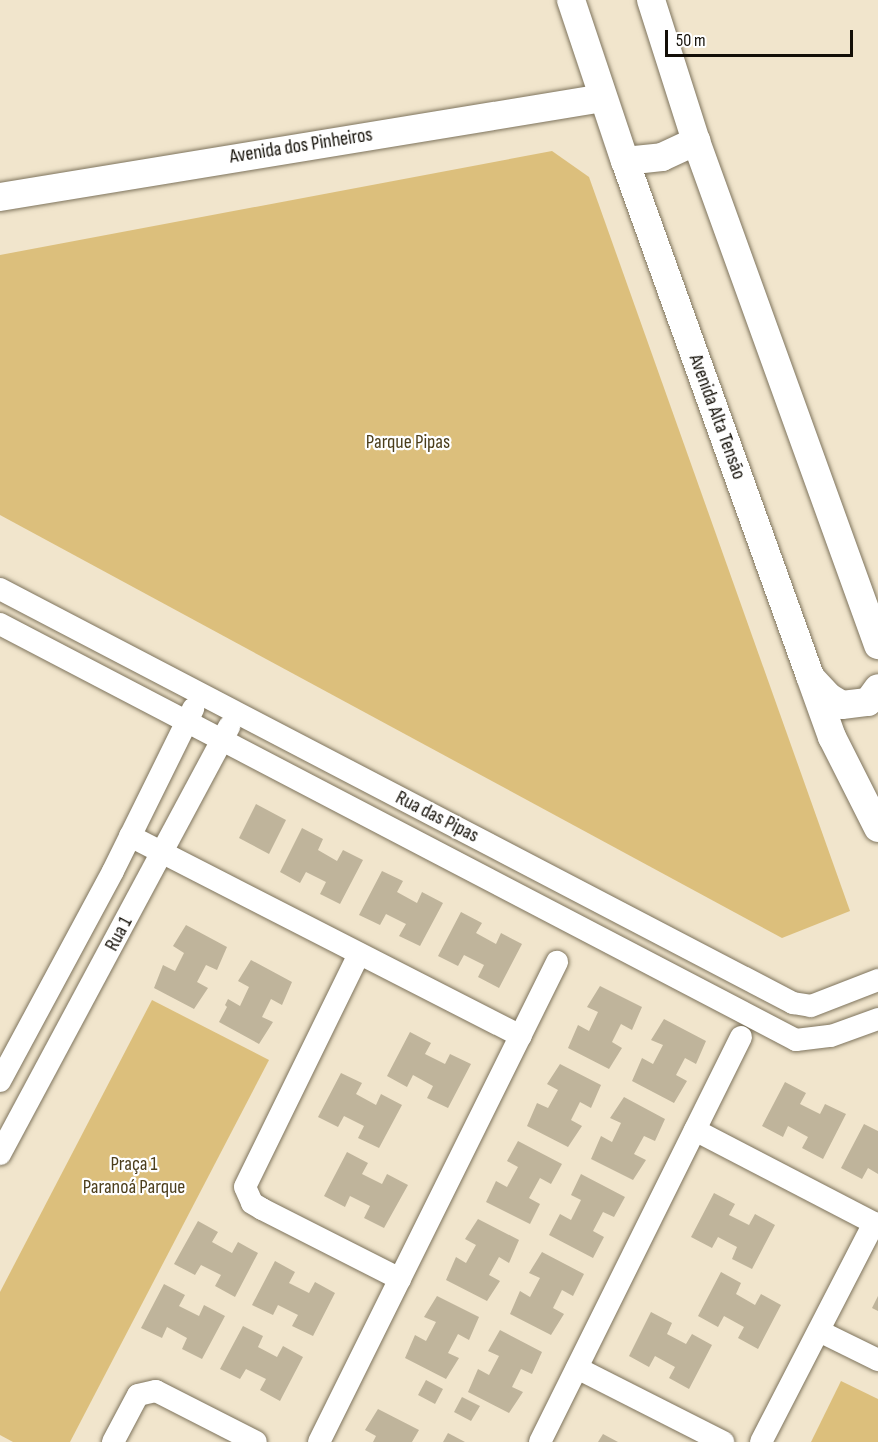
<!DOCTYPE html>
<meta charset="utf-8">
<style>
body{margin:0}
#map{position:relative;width:878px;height:1442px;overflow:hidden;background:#f1e5cc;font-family:"Sofia Sans Condensed",sans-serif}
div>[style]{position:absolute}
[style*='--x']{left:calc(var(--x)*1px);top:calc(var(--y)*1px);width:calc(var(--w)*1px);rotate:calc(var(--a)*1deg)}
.green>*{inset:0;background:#dcbf7c}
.building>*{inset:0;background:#bfb49b}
.roads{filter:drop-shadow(0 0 2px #7e745d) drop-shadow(0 0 2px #7e745d)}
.minor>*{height:22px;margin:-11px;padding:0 11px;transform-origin:11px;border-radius:11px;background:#fff}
.tertiary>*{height:28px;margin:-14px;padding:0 14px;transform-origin:14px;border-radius:14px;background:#fff}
span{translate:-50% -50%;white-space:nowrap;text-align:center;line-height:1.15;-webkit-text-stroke:4.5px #fff;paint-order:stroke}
.street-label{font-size:20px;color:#130f07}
.park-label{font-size:20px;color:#4c3e1c}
.scale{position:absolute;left:665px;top:30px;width:188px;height:27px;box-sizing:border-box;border:3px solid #130f07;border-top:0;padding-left:8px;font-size:18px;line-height:21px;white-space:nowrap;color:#130f07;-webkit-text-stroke:4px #fff;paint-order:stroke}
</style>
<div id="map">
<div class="green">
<div style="clip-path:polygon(552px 151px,589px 177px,850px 911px,782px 938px,0 515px,0 255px)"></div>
<div style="clip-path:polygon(152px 1000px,269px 1060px,70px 1442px,13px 1442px,0 1435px,0 1292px)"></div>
<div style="clip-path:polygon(841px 1381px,878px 1399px,878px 1442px,811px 1442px)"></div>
</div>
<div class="building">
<div style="clip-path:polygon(256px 804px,286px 820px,269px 854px,239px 838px)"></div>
<div style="clip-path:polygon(302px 828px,323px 839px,318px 850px,337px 861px,343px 850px,363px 860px,340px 904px,320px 894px,326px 882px,306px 872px,300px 883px,280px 872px)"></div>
<div style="clip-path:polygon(382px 871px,403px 881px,397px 892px,417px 903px,422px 892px,443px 903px,420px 946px,399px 936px,406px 924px,386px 914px,380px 925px,359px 915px)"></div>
<div style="clip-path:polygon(461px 912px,482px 923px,476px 933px,496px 944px,501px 933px,522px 944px,499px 988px,478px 977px,484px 965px,464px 955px,458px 966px,438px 956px)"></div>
<div style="clip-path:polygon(186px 925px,227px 947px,217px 970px,206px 965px,197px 982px,208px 988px,194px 1009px,154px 988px,163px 965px,175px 971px,184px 953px,173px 946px)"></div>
<div style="clip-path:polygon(251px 960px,292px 982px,282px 1005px,271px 999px,262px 1017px,273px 1022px,259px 1044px,219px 1022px,227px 1007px,225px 1005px,228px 999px,240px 1006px,249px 987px,238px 981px)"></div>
<div style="clip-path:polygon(600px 986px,642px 1007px,632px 1030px,621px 1024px,612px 1042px,622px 1048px,609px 1069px,568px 1048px,578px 1025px,589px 1031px,598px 1012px,587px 1007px)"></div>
<div style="clip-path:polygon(664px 1019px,706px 1041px,696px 1064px,685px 1058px,676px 1075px,687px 1081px,674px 1103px,632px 1081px,642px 1058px,653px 1064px,663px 1045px,651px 1040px)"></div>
<div style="clip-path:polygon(410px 1032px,431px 1043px,425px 1054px,445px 1064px,450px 1054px,471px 1064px,448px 1108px,427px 1098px,433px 1086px,413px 1075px,407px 1087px,387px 1076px)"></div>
<div style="clip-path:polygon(560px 1064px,601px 1085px,591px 1108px,580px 1102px,571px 1120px,582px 1126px,568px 1147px,527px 1126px,537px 1103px,548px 1108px,558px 1090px,547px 1084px)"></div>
<div style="clip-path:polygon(341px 1073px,362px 1083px,356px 1094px,376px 1105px,381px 1094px,402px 1105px,379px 1148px,358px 1138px,364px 1126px,344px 1116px,338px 1127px,318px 1117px)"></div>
<div style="clip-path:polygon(785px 1082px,806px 1093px,800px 1104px,820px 1114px,825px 1104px,846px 1114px,823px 1159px,802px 1148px,808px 1137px,788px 1126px,783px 1137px,762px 1126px)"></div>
<div style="clip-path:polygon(624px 1097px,665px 1119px,655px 1141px,644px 1136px,634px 1154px,646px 1160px,633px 1180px,591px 1159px,601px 1136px,612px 1142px,621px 1123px,610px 1118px)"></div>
<div style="clip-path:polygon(864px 1124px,878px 1131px,878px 1174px,868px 1168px,862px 1179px,841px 1168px)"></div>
<div style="clip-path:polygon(518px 1141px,562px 1164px,551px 1184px,540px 1178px,529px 1198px,540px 1204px,530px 1224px,486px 1202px,496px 1181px,507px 1187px,518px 1167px,507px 1161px)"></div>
<div style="clip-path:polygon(347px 1152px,368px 1163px,362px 1174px,382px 1184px,387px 1174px,408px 1185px,384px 1228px,364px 1218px,370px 1206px,350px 1196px,345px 1207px,324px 1196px)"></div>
<div style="clip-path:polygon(581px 1174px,625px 1197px,614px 1217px,603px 1212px,593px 1231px,604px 1237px,593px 1258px,549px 1235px,560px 1214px,571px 1220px,581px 1200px,571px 1195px)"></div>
<div style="clip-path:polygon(714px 1193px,735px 1204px,729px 1215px,749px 1225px,755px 1214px,775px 1225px,752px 1269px,732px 1259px,737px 1247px,718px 1237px,712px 1248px,691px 1237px)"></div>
<div style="clip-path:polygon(478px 1219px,519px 1240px,509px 1263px,499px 1257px,489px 1275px,500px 1281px,487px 1301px,446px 1280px,456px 1257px,466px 1263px,476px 1245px,465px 1239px)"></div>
<div style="clip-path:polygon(198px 1221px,218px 1232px,212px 1242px,232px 1253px,238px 1242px,258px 1253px,235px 1297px,215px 1286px,221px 1275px,201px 1265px,195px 1275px,174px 1264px)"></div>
<div style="clip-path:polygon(542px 1252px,584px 1274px,573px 1296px,562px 1290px,553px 1308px,564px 1314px,551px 1335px,510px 1314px,520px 1291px,530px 1297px,540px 1278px,529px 1273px)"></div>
<div style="clip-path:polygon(275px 1261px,295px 1272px,289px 1283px,309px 1293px,315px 1282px,335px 1293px,313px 1336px,292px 1326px,298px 1315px,278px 1305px,273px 1315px,252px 1305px)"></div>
<div style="clip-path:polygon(721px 1272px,741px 1283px,736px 1294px,755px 1305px,761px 1294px,781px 1305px,758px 1349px,738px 1338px,744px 1327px,724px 1316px,718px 1327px,698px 1316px)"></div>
<div style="clip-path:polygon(164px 1284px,185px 1295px,179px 1306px,199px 1316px,204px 1305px,225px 1316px,202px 1359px,182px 1349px,187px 1338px,167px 1327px,162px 1338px,141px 1328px)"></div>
<div style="clip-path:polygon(437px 1296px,479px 1317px,469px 1340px,458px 1334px,448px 1353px,459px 1358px,446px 1379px,405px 1358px,415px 1335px,426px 1341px,436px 1322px,424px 1317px)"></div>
<div style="clip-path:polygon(878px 1296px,878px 1311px,872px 1308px)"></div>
<div style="clip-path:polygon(651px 1312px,672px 1323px,667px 1334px,686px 1344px,692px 1334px,712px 1345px,689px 1389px,669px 1378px,675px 1367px,655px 1356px,649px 1367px,629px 1356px)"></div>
<div style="clip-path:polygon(243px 1326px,263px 1336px,258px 1347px,277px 1357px,283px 1346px,303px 1357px,280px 1401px,260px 1390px,266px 1379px,246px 1369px,240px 1379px,220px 1369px)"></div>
<div style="clip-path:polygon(500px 1330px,542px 1352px,532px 1374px,521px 1369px,512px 1387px,523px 1392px,509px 1413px,468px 1392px,478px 1369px,489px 1375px,499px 1356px,488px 1351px)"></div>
<div style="clip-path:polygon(426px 1380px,443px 1389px,435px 1404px,418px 1395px)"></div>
<div style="clip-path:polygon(462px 1397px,480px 1406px,471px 1421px,454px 1412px)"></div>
<div style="clip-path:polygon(378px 1409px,419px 1430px,412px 1442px,373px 1442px,376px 1436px,365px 1430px)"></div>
<div style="clip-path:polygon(448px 1433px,465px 1442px,443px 1442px)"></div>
<div style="clip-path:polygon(603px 1434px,618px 1442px,598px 1442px)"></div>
</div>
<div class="roads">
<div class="minor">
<div style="--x:0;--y:589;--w:895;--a:27.57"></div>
<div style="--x:793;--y:1003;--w:18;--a:9"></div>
<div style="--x:811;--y:1006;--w:72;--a:-21.2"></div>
<div style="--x:0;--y:624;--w:898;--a:27.59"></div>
<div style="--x:796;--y:1040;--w:35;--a:-7"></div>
<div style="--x:831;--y:1036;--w:50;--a:-19.9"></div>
<div style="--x:130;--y:836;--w:439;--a:27.1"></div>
<div style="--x:359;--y:954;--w:259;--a:116.1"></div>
<div style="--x:245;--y:1187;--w:17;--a:66"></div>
<div style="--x:252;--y:1203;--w:12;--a:31"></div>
<div style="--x:262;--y:1209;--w:155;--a:26.9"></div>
<div style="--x:0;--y:1081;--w:238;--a:-61.7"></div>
<div style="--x:113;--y:871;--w:181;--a:-63.7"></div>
<div style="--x:695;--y:1130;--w:202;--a:27.5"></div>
<div style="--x:874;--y:1223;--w:246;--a:117.3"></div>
<div style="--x:0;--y:1154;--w:485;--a:-61.8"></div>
<div style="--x:819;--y:1331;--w:66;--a:26.2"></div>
<div style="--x:577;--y:1368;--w:164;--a:26.9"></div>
<div style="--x:113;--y:1442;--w:53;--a:-62"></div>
<div style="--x:138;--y:1395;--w:18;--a:-13"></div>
<div style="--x:156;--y:1391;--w:112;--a:27"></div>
<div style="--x:319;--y:1442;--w:536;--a:-63.63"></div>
<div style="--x:540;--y:1442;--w:452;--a:-63.6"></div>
</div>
<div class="tertiary">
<div style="--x:571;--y:0;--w:170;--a:71.5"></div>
<div style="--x:625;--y:161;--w:547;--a:70.24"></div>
<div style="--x:810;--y:676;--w:65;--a:70.2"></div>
<div style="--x:832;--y:737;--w:102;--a:63.2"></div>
<div style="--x:651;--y:0;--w:148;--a:72.3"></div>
<div style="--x:696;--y:141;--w:536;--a:70.14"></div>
<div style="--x:625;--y:161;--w:37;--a:-6"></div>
<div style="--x:662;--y:157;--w:38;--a:-25"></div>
<div style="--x:0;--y:197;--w:611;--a:-9.32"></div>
<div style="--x:813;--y:680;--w:23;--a:47"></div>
<div style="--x:829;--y:697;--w:15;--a:32"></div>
<div style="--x:842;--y:705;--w:26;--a:-7"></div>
<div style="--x:868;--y:702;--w:17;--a:-54"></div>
</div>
</div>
<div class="street-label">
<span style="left:301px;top:146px;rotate:-9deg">Avenida dos Pinheiros</span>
<span style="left:717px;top:417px;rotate:70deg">Avenida Alta Tensão</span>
<span style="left:437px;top:817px;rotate:27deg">Rua das Pipas</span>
<span style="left:119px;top:934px;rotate:-62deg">Rua 1</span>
</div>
<div class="park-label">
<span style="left:408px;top:442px">Parque Pipas</span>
<span style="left:134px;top:1176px">Praça 1<br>Paranoá Parque</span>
</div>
<div class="scale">50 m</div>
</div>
